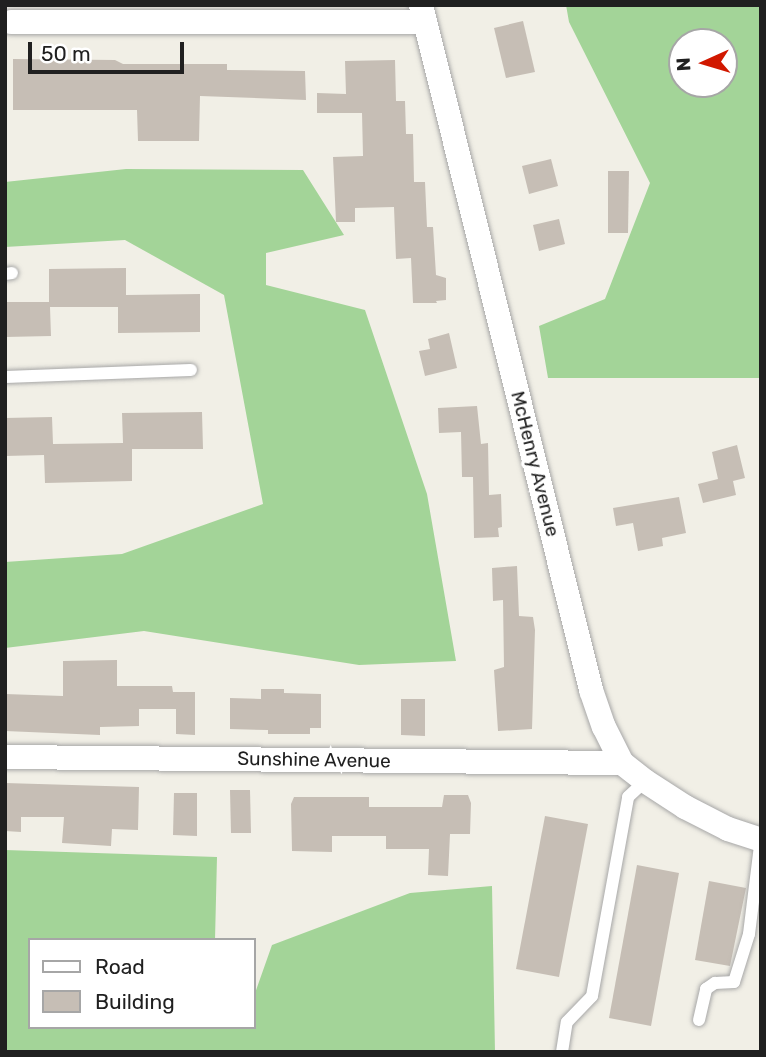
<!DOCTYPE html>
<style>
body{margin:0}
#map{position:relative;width:766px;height:1057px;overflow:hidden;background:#f1efe6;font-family:Rubik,sans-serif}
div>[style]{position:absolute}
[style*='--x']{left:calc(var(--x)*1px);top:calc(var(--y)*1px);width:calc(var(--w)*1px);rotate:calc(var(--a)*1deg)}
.forest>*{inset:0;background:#a3d498}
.building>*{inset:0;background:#c6beb5}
.roads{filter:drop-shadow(0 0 2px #a7a7a7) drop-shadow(0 0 2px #a7a7a7)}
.service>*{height:12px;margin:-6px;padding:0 6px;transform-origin:6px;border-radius:6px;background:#fff}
.minor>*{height:24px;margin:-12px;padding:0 12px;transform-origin:12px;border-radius:12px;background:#fff}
span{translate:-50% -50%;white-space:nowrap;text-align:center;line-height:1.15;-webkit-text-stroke:7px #fff;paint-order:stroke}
.street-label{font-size:19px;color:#202020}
.frame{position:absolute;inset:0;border:7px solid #202020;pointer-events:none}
.legend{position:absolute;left:28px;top:938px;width:228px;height:91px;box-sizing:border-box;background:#fff;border:2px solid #a6a6a6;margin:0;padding:9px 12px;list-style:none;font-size:21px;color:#202020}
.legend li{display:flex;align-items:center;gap:14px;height:35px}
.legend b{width:35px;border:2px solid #a6a6a6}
.north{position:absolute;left:668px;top:28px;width:70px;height:70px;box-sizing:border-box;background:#fff;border:2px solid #a6a6a6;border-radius:50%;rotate:266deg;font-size:19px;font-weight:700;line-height:28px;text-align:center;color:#202020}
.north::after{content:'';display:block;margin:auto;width:24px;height:32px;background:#d11800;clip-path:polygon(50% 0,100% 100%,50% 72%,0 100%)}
.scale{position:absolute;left:28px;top:42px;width:156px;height:32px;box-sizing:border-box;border:4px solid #202020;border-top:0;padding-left:9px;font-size:21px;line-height:24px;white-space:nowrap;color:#202020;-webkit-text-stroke:5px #fff;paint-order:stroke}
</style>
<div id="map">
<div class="forest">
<div style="clip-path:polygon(evenodd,566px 5px,761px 5px,761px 378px,548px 378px,539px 326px,605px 299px,650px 183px,569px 22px,566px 5px,682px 42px,724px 42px,724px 84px,682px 84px,682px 42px)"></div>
<div style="clip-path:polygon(126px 169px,303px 170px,344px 235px,266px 253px,266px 285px,365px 310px,427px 494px,456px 661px,359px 665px,144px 631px,5px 648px,5px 562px,122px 554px,263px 504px,224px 295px,125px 240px,5px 247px,5px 182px)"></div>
<div style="clip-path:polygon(5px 850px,217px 857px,215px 940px,30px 940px,30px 1027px,254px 1027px,254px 996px,272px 945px,410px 893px,492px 886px,495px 1052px,5px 1052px)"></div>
</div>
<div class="building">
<div style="clip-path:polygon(523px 21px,535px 72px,506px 78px,494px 28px)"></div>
<div style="clip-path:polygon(13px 59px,115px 60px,123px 64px,227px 64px,227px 70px,305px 71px,306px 100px,200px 96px,199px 141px,138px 141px,137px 110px,13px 110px)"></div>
<div style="clip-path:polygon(395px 60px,396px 101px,405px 101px,406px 134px,413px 134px,414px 182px,425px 182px,427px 227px,433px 227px,436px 275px,446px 278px,446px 300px,436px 301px,437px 303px,413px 303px,411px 258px,396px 259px,394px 207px,355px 208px,355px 222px,336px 222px,333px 157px,363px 156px,362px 113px,317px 113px,317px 93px,346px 94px,345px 61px)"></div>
<div style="clip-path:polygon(551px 159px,558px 186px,529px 194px,522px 166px)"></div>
<div style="clip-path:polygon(608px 171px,629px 171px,628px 233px,608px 233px)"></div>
<div style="clip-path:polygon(559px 219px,565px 244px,539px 251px,533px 225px)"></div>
<div style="clip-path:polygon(126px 268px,126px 295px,200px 294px,200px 332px,118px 333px,118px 307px,50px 307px,51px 336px,5px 337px,5px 302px,49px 302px,49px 269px)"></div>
<div style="clip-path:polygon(449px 333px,457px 368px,425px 376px,419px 351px,430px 349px,428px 339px)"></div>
<div style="clip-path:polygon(477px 406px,481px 444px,488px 443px,489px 495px,501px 494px,502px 527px,498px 528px,499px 537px,474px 538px,473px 477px,462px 477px,461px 432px,439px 433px,438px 408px)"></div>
<div style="clip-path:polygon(202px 412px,203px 449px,132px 449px,132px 481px,45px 483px,44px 455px,5px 456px,5px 418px,52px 417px,53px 444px,123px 443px,122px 413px)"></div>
<div style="clip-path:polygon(737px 445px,745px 478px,733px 481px,736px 495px,703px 503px,698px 484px,718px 479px,712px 452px)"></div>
<div style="clip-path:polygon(679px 497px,686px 533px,662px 538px,663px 546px,638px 551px,633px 523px,616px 526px,613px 508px)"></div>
<div style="clip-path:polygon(517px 566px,519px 616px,533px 617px,535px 630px,532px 729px,498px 731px,494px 670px,504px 667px,503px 600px,493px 601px,492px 568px)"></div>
<div style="clip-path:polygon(117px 660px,117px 686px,172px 686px,173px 692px,195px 692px,195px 735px,176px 734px,176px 709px,139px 709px,139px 726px,100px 727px,100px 735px,5px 731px,5px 694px,63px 696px,63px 661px)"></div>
<div style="clip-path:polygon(261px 689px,284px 689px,284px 693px,321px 694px,321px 728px,310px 728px,310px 734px,268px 734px,268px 730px,230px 729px,230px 698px,261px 699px)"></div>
<div style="clip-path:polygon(401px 699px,425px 699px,425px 736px,401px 735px)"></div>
<div style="clip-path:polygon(5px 783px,139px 787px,138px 830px,112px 829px,111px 846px,62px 843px,64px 817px,21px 817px,21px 832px,5px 831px)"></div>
<div style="clip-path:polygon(230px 790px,250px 790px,251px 833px,231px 833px)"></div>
<div style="clip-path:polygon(174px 793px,197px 793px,197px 836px,173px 835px)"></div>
<div style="clip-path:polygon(444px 795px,468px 795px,471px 803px,470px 834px,450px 834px,448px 876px,428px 875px,429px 849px,386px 849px,386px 836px,332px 836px,332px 852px,292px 851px,291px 804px,294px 797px,369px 797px,369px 807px,442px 807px)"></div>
<div style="clip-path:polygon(545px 816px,588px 824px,559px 977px,516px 969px)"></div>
<div style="clip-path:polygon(637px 865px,679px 873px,651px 1026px,609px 1018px)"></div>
<div style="clip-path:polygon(709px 881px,746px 888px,730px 966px,695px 960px)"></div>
</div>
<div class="roads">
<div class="service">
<div style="--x:5;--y:274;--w:7;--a:-8"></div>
<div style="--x:5;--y:377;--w:186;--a:-2.2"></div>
<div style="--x:699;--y:1020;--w:32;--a:-77"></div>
<div style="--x:706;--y:989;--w:11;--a:-34"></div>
<div style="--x:715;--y:983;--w:19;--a:-3"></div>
<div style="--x:734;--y:982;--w:50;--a:-72.6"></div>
<div style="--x:749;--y:934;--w:98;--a:-82.9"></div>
<div style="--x:562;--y:1052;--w:30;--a:-81"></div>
<div style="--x:567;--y:1022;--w:36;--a:-46"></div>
<div style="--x:592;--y:996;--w:202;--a:-79.7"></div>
<div style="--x:628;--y:797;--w:23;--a:-43"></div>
</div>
<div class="minor">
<div style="--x:421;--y:5;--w:706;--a:76.06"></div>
<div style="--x:591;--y:690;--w:39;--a:71"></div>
<div style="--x:604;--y:727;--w:40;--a:63.4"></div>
<div style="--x:622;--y:763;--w:29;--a:38"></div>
<div style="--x:645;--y:781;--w:48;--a:33"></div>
<div style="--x:685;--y:807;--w:48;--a:27.1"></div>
<div style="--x:728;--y:829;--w:35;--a:18"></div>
<div style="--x:11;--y:22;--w:414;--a:0"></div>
<div style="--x:5;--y:757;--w:617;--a:0.56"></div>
</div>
</div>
<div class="street-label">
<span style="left:535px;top:464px;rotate:76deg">McHenry Avenue</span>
<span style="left:314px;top:760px;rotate:1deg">Sunshine Avenue</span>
</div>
<div class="frame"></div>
<ul class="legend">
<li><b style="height:9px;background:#fff"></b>Road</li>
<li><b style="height:19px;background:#c6beb5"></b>Building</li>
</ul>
<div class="north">N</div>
<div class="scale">50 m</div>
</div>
